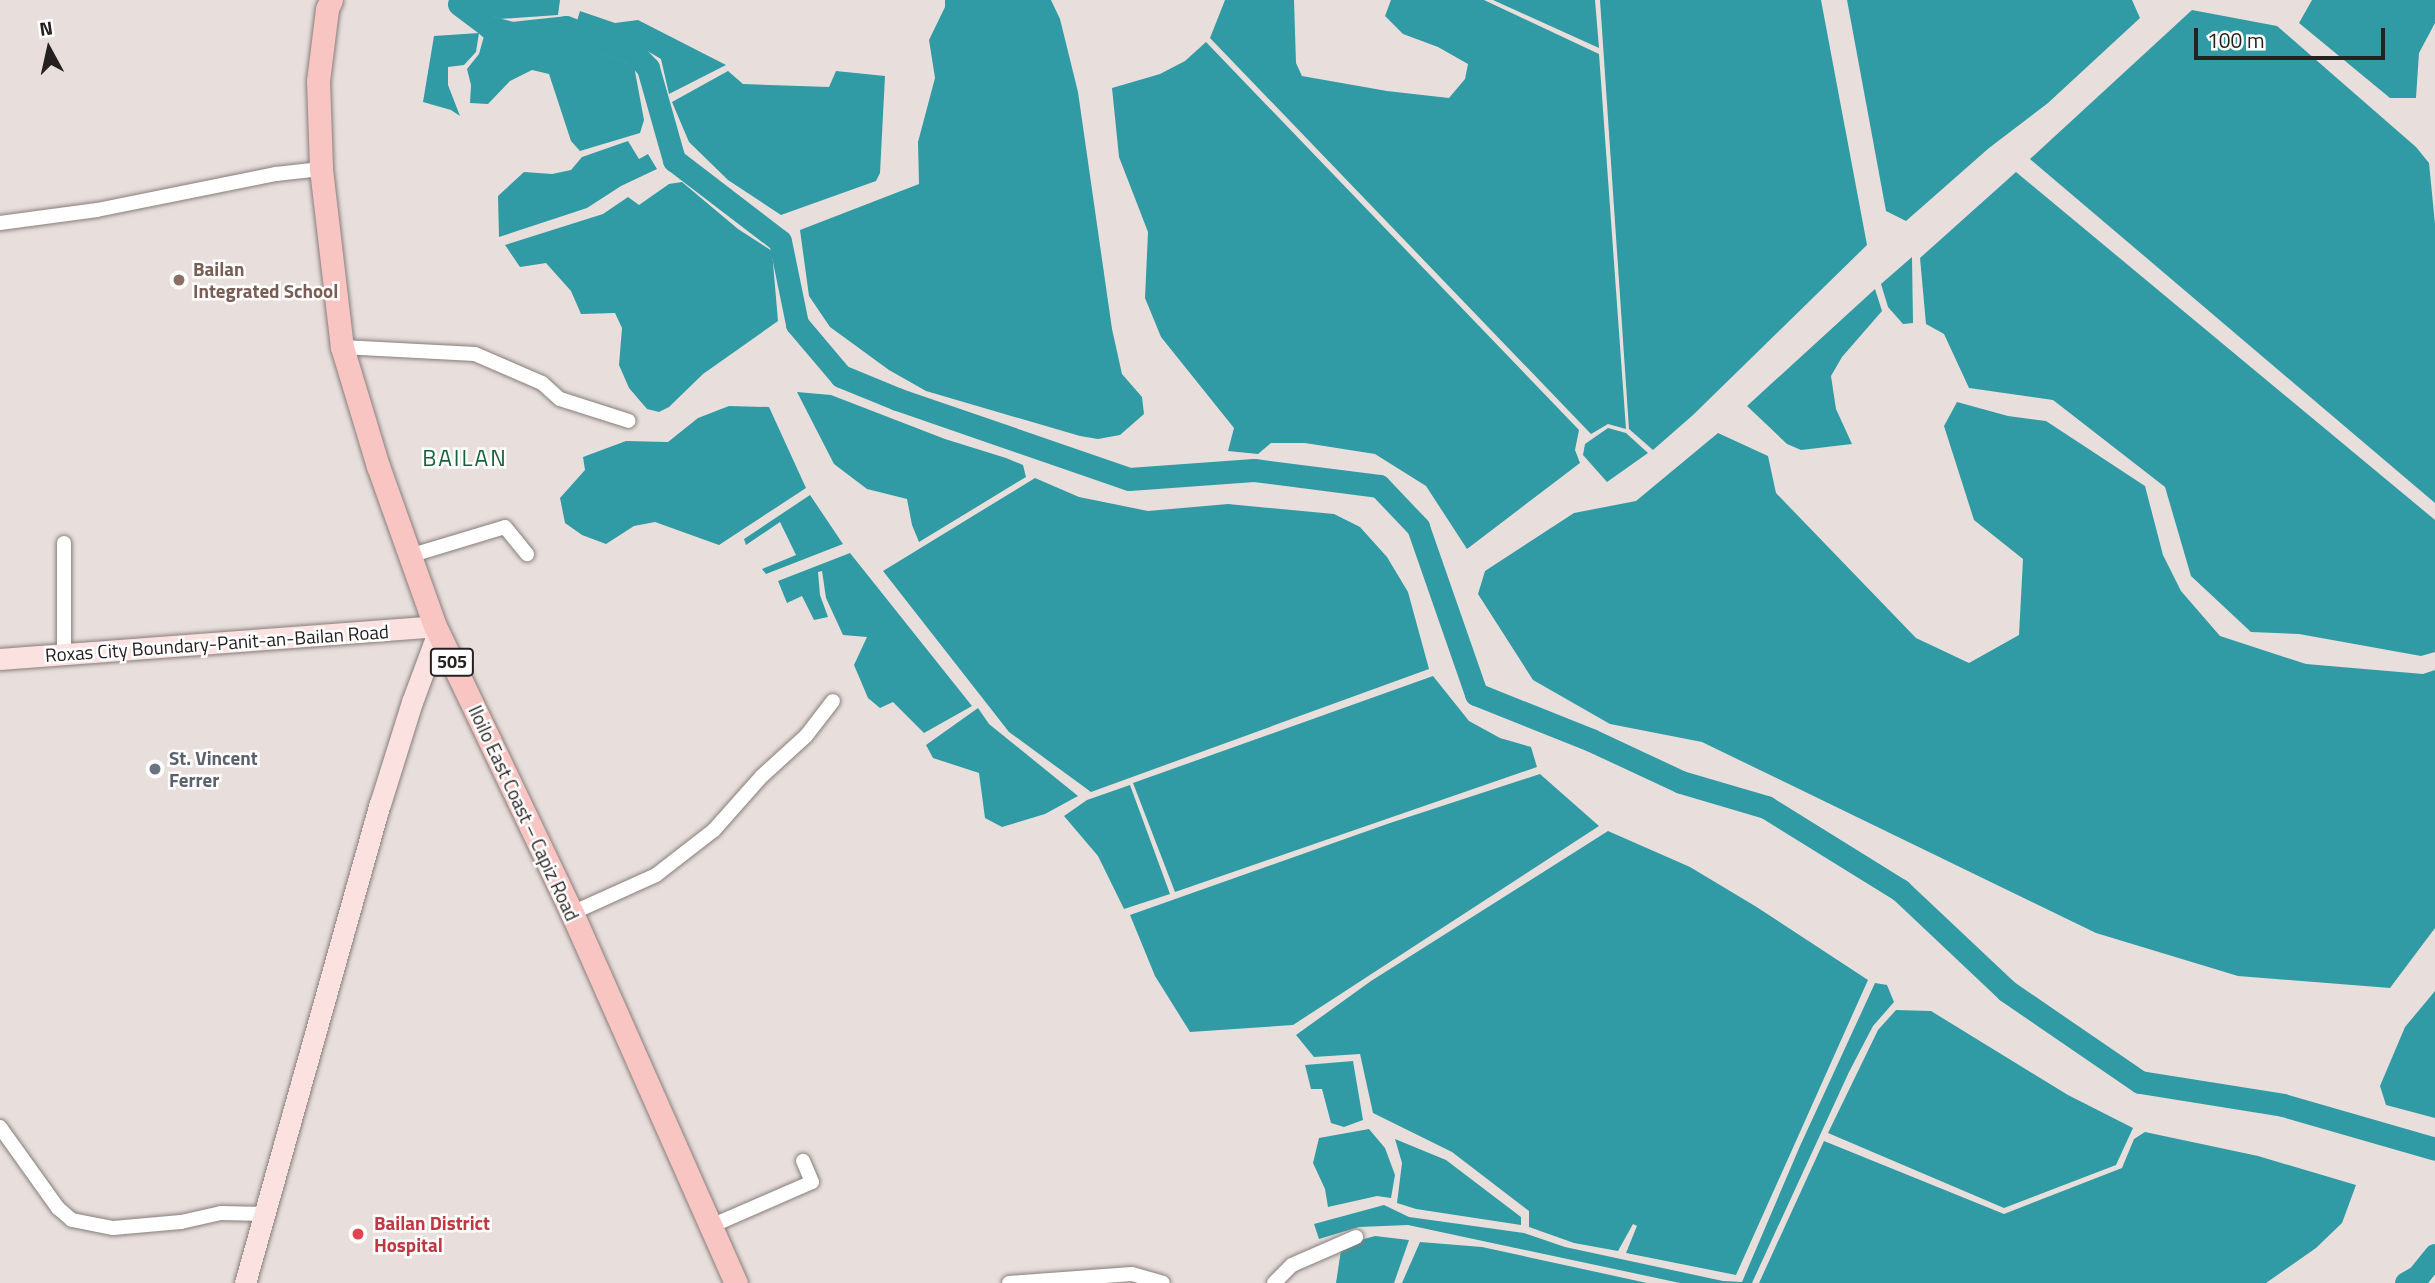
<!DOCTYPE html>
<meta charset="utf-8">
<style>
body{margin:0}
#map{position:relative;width:2435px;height:1283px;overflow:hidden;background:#e8dfdc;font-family:"Titillium Web",sans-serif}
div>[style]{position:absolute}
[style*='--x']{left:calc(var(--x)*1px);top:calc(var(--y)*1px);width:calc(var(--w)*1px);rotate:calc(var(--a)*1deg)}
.water>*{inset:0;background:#309ba5}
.river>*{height:23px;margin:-11.5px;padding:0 11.5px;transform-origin:11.5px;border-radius:11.5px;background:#309ba5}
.roads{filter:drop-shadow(0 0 2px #867e7b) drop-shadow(0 0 2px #867e7b)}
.street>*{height:14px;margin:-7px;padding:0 7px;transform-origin:7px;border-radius:7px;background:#fff}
.secondary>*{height:21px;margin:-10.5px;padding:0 10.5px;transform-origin:10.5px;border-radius:10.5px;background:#fbe2e1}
.primary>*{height:23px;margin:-11.5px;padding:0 11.5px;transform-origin:11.5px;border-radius:11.5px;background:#f8c5c2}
.dots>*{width:19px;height:19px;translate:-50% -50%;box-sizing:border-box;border:4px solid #fff;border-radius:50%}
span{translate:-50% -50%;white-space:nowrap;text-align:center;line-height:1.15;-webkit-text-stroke:5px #fff;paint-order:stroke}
.shield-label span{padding:2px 5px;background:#fff;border:2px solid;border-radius:5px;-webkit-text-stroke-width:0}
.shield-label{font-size:18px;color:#252120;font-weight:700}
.education-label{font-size:19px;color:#785e54;font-weight:700}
.left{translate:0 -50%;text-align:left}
.street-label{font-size:19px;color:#252120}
.worship-label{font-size:19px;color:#5b616d;font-weight:700}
.health-label{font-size:19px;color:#be3a42;font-weight:700}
.quarter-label{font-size:23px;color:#16633a;letter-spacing:2px}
.north{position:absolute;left:14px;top:14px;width:70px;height:70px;-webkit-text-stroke:5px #fff;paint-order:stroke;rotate:352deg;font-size:19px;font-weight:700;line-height:28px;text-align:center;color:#252120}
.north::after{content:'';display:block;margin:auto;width:24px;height:32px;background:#252120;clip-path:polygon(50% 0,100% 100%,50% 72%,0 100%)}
.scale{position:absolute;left:2194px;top:28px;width:191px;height:32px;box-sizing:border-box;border:4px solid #252120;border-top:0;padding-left:9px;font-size:21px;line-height:24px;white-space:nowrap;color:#252120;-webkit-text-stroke:5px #fff;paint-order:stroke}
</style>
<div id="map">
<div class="water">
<div style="clip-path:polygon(469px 0,560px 0,558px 15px,499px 19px,477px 8px)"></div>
<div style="clip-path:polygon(945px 0,1051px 0,1060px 19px,1078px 92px,1112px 329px,1122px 374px,1142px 397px,1144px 414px,1120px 435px,1098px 439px,1080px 436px,926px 391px,889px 370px,830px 327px,809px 296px,800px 230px,919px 184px,918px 142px,935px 78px,929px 40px,945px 7px)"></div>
<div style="clip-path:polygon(1225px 0,1294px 0,1296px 63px,1302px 76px,1387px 91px,1449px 98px,1465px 79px,1468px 64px,1438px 47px,1403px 34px,1385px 16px,1391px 0,1484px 0,1599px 54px,1626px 429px,1608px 424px,1591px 434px,1210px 38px)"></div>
<div style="clip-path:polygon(1493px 0,1595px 0,1599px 48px)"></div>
<div style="clip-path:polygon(1600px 0,1821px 0,1867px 245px,1693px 415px,1653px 450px,1629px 429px)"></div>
<div style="clip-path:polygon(1847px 0,2132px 0,2140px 18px,2048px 103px,1989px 148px,1906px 221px,1886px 211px)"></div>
<div style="clip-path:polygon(2312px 0,2435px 0,2435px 23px,2419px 53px,2416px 98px,2390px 98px,2299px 23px)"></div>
<div style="clip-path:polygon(2192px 10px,2277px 26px,2416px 147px,2429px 163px,2435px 224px,2435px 503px,2030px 159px)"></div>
<div style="clip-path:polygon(580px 11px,615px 23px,638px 20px,726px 65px,669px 94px,661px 59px,632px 42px,601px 33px,577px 21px)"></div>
<div style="clip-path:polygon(479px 33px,476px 52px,464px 65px,448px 67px,448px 85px,460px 116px,451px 110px,423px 102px,434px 36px)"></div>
<div style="clip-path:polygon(567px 35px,586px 47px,634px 66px,644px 120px,640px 133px,580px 151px,571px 141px,549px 74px,532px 70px,510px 81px,488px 104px,470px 103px,471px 85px,467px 69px,479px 54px,484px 36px,519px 42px)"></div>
<div style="clip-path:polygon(1206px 42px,1579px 430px,1575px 450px,1580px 463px,1467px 549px,1426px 486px,1375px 454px,1305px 443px,1271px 443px,1258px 454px,1228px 451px,1234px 428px,1161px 337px,1145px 298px,1148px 232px,1119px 157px,1112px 88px,1160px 74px,1185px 61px)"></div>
<div style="clip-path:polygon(728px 71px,743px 84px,829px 87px,836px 71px,885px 76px,880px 173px,876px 181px,781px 215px,728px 180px,689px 142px,672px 102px)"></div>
<div style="clip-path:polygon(628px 141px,639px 159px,648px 154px,657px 169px,621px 186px,587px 208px,499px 237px,498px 196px,524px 172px,552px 174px,571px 170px,582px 157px)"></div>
<div style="clip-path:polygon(2016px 172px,2435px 520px,2435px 652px,2421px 656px,2299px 634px,2251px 632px,2191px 576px,2165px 487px,2053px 400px,1969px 388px,1944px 334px,1926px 324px,1920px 258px)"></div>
<div style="clip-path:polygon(682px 182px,738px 229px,772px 251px,778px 321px,703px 374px,669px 407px,659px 412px,647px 409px,629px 388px,619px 365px,622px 328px,615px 313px,581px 314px,571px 291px,546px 263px,520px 267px,505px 245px,603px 214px,628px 197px,639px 205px,669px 184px)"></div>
<div style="clip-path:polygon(1912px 257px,1913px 323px,1903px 324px,1888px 307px,1881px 284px)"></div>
<div style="clip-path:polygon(1875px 289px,1882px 311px,1842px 357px,1831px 376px,1836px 409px,1852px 444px,1801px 450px,1787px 444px,1747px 406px)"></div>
<div style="clip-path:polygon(797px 392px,831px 395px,945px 439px,1006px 458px,1023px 465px,1026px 477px,919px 542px,912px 525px,907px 499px,867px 489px,834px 464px)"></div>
<div style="clip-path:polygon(1957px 402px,2008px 416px,2046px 421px,2145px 486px,2163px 555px,2181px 591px,2220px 636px,2306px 664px,2423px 674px,2435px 670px,2435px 928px,2390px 988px,2238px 976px,2096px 933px,1702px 742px,1610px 724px,1533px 680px,1478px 594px,1485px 571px,1574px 513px,1636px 501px,1718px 433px,1768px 456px,1776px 493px,1916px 638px,1969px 663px,2019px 635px,2023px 559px,1974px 520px,1944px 426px)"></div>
<div style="clip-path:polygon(729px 406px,769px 407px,806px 488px,719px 545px,655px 522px,634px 526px,606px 544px,582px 535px,565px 523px,560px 498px,585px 470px,583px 457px,626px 441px,668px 442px,698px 418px)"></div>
<div style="clip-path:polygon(1608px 428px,1626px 433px,1648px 453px,1607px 482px,1583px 455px,1585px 444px)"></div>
<div style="clip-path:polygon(1035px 478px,1079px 497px,1148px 511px,1228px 504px,1334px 514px,1360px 527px,1387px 557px,1408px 592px,1429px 669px,1091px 792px,1009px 732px,883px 571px)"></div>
<div style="clip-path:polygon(810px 495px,843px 544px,766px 574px,762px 569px,796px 555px,780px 522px,746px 545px,744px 539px)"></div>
<div style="clip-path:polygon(850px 553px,972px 706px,924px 733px,893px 702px,880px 708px,868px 698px,854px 665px,867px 637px,843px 635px,826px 598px,822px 571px,818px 572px,820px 595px,828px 617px,814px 620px,802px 596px,787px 603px,778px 581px)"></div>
<div style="clip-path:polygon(1433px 676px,1469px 721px,1500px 738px,1531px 747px,1537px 767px,1175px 892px,1133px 783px)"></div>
<div style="clip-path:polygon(978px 708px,989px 724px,1078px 796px,1045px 814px,1002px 827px,985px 818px,979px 773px,933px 758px,926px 745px)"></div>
<div style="clip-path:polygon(1540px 774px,1599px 826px,1293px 1025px,1190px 1032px,1155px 976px,1130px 915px,1390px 823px)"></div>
<div style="clip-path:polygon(1130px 785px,1170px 894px,1124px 909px,1098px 856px,1064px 816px,1087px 800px)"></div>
<div style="clip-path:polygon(1608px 831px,1690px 867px,1755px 906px,1868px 980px,1736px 1275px,1626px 1253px,1637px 1226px,1633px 1224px,1618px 1251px,1574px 1243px,1529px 1227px,1529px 1211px,1452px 1152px,1373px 1113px,1360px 1054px,1314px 1057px,1296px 1035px,1371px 981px)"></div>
<div style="clip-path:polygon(1875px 983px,1887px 985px,1894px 1002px,1873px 1026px,1849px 1072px,1752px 1283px,1680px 1283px,1408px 1225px,1359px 1227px,1319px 1239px,1314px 1224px,1384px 1205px,1409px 1217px,1524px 1233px,1565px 1247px,1723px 1281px,1742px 1282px,1800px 1146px)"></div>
<div style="clip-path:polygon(2435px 991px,2435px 1118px,2386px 1105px,2380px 1086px,2405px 1027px)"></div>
<div style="clip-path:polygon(1896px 1010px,1931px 1011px,2068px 1095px,2133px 1128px,2116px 1165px,2004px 1208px,1828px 1133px,1878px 1030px)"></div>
<div style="clip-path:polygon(1353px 1061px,1363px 1120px,1344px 1127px,1331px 1123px,1322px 1089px,1311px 1089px,1305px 1065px)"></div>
<div style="clip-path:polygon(1369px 1129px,1385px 1148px,1395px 1175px,1391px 1198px,1377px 1196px,1328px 1207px,1325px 1189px,1313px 1163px,1319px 1138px)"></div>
<div style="clip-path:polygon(2145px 1132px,2258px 1156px,2356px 1185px,2342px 1223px,2316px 1248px,2266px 1283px,1759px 1283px,1824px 1141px,2004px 1214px,2122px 1168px,2134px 1139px)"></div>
<div style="clip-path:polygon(1395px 1139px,1446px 1160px,1521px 1217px,1521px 1225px,1416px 1209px,1397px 1203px,1402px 1163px)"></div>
<div style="clip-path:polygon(1375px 1236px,1409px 1240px,1394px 1283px,1336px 1283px,1341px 1250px,1353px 1242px)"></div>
<div style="clip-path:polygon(1420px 1242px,1482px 1247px,1647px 1283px,1402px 1283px)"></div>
</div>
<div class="river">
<div style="--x:459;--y:4;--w:38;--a:37"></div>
<div style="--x:489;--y:27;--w:24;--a:15"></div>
<div style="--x:512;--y:33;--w:54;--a:-6.3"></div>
<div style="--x:566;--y:27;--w:74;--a:21.4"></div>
<div style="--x:635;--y:54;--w:19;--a:47"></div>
<div style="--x:648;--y:68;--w:96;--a:74.2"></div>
<div style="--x:674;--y:160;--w:133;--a:37.4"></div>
<div style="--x:780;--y:241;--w:85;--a:78.4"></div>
<div style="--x:797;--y:324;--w:68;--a:49.8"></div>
<div style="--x:841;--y:376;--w:61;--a:22.3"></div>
<div style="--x:897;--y:399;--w:245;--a:19"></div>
<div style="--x:1129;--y:479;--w:125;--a:-4.1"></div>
<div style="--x:1254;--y:470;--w:126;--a:7.3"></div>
<div style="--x:1379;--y:486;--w:57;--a:46.4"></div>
<div style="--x:1418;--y:527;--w:177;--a:70.8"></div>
<div style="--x:1476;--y:694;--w:124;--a:21.8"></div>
<div style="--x:1591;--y:740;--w:99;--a:25"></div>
<div style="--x:1681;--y:782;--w:89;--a:16.4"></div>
<div style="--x:1766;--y:807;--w:158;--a:31.8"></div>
<div style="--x:1900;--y:890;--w:147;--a:43.3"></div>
<div style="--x:2007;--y:991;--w:161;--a:34.4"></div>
<div style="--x:2140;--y:1082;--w:145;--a:9.1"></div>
<div style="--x:2283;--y:1105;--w:158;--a:16.1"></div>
<div style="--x:2406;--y:1283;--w:14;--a:-30"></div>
<div style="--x:2418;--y:1276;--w:27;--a:-51"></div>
</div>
<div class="roads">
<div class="street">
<div style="--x:0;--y:223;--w:98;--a:-7.6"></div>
<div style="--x:97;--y:210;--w:183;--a:-11.4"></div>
<div style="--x:276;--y:174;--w:45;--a:-6.3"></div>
<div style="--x:342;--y:347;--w:133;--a:3"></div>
<div style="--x:475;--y:354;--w:73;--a:23.4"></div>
<div style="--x:542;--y:383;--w:24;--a:42"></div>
<div style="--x:560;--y:399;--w:72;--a:17.7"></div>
<div style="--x:409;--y:556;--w:100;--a:-16.8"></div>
<div style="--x:505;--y:527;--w:35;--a:51"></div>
<div style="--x:64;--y:654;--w:111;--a:-90"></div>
<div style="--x:572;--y:913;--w:92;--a:-24.3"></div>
<div style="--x:656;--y:875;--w:73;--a:-37.8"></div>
<div style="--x:714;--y:830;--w:72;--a:-48.4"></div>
<div style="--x:762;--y:776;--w:59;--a:-42.3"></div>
<div style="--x:806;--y:736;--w:44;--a:-52.4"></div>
<div style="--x:0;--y:1127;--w:100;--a:54.4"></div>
<div style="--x:58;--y:1208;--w:18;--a:41"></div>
<div style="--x:72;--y:1220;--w:42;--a:11"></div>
<div style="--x:113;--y:1228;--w:68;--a:-5"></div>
<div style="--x:181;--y:1222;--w:41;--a:-12.7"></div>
<div style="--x:221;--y:1213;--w:44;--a:1.3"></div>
<div style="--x:711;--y:1226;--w:110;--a:-23.5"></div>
<div style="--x:812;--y:1182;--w:23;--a:-113"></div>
<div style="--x:1009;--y:1283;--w:123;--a:-4.2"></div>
<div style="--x:1132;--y:1274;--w:32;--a:16"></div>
<div style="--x:1274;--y:1283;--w:25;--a:-45"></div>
<div style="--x:1292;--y:1265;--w:70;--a:-23.6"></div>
</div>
<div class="secondary">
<div style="--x:0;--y:659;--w:436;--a:-4.3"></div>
<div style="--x:245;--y:1283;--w:498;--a:-74.3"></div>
<div style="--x:380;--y:804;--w:107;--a:-72.6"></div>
<div style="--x:412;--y:702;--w:75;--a:-69.6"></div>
</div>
<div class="primary">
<div style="--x:331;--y:0;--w:10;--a:114"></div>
<div style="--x:327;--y:9;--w:73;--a:97.1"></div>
<div style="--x:318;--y:81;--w:88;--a:88"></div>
<div style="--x:321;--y:169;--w:179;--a:83.3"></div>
<div style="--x:342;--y:347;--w:124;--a:73.2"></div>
<div style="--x:378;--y:466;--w:170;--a:70.4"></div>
<div style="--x:435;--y:626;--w:318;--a:64.5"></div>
<div style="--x:572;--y:913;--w:405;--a:66.1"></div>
</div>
</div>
<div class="dots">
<div style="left:179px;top:280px;background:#8d6e63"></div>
<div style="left:155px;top:769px;background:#6b7280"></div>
<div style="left:358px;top:1234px;background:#e0444e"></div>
</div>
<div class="shield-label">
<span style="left:452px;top:662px">505</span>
</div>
<div class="education-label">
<span class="left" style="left:193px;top:280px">Bailan<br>Integrated School</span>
</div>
<div class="street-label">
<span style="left:217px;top:643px;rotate:-4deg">Roxas City Boundary-Panit-an-Bailan Road</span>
<span style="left:524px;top:813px;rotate:65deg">Iloilo East Coast – Capiz Road</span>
</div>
<div class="worship-label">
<span class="left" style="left:169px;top:769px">St. Vincent<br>Ferrer</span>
</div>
<div class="health-label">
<span class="left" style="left:374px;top:1234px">Bailan District<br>Hospital</span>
</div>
<div class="quarter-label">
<span style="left:465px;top:458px">BAILAN</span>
</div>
<div class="north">N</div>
<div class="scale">100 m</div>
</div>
